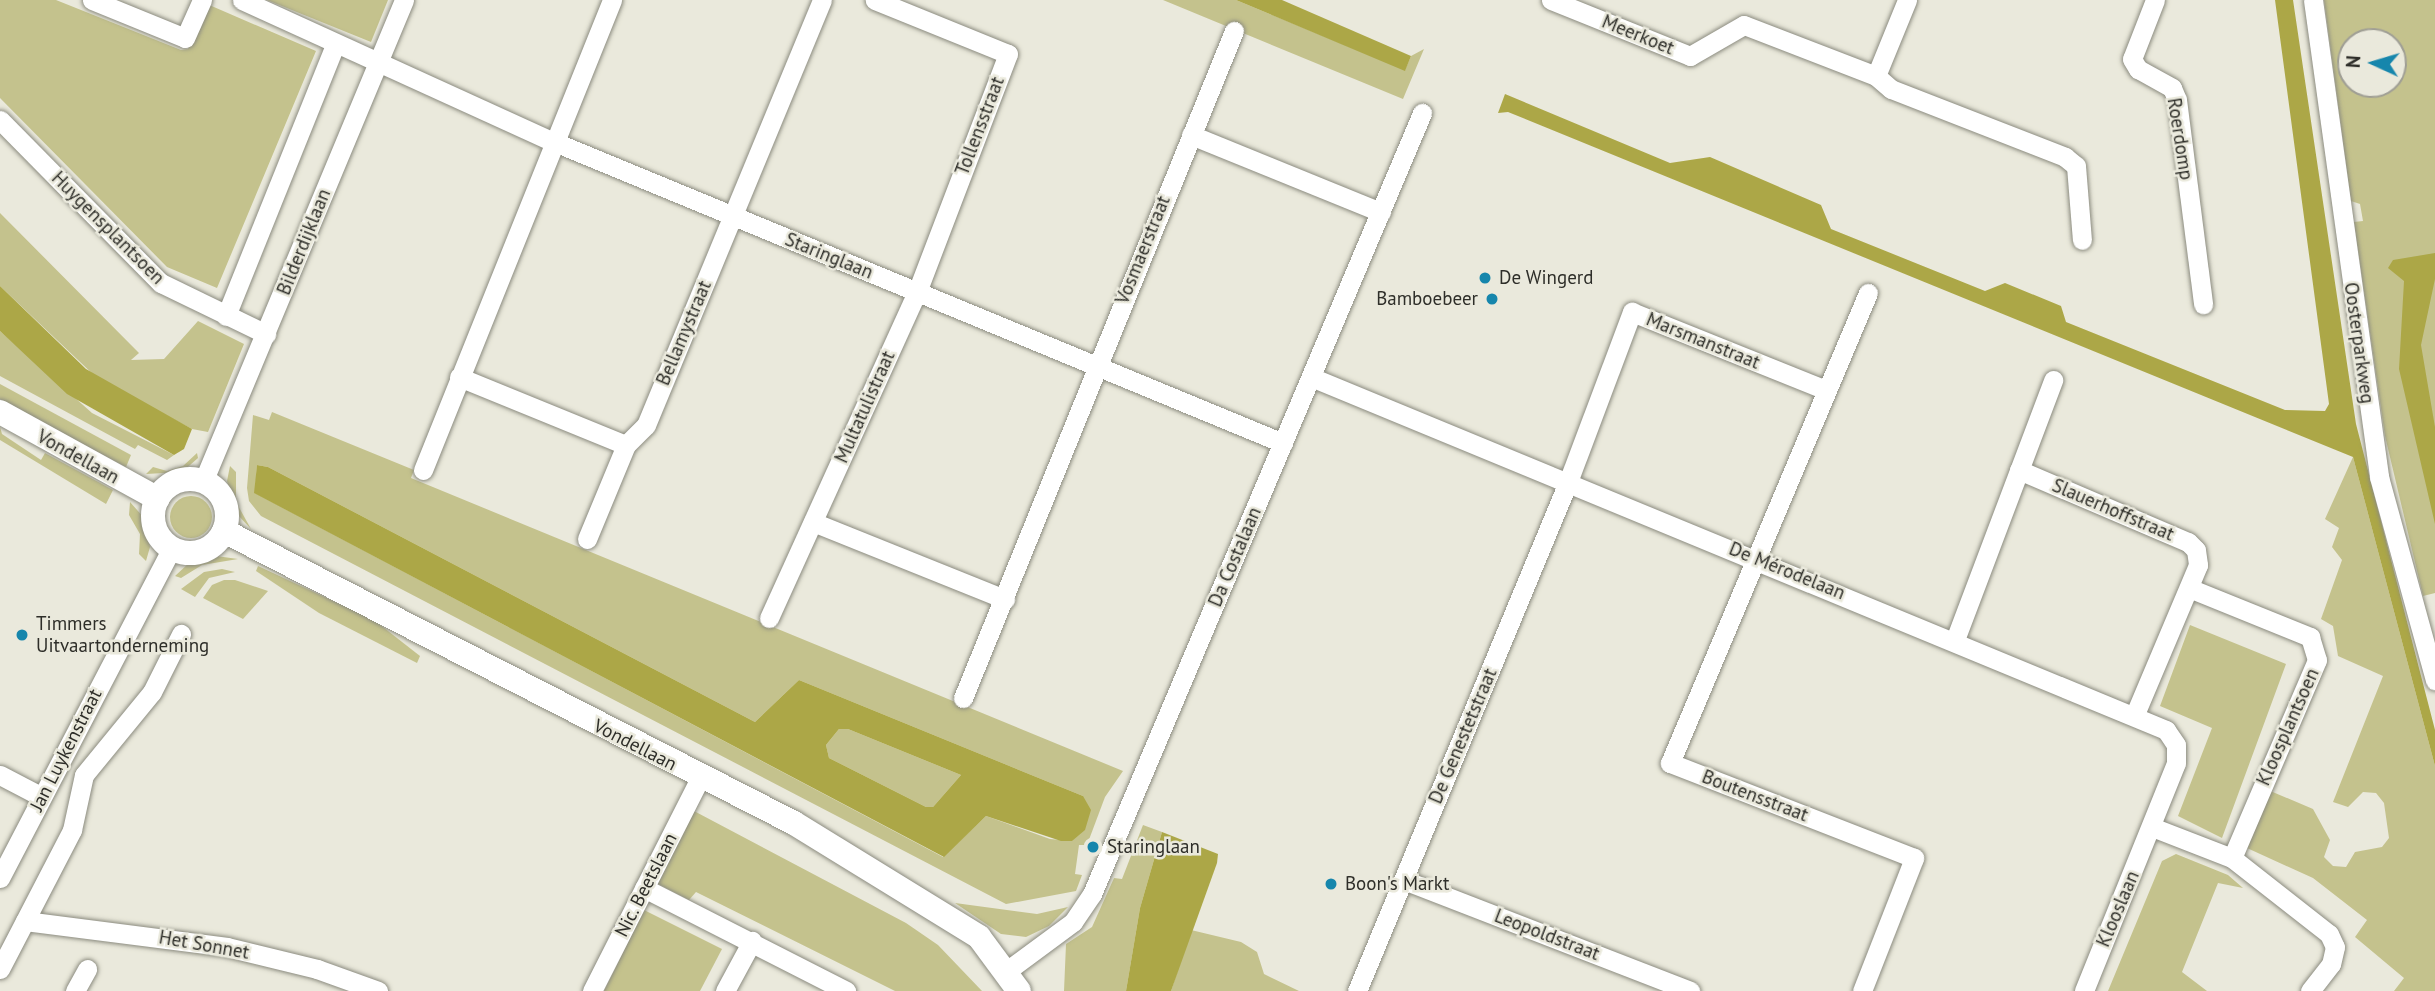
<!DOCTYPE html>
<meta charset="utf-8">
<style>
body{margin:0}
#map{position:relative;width:2435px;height:991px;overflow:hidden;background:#eae9dc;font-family:"PT Sans",sans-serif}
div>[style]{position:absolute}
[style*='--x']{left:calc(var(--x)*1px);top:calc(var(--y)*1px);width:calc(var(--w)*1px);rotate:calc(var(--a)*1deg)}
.green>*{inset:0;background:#c4c28d}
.round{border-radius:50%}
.water>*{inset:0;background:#aca747}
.roads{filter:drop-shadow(0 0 2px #8b8b7f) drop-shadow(0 0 2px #8b8b7f)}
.minor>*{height:19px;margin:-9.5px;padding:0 9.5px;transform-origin:9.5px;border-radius:9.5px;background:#fff}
.tertiary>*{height:24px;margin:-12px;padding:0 12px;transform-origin:12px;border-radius:12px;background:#fff}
.tertiary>.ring{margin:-12px;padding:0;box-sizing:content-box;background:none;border:24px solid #fff;border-radius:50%}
.dots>*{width:19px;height:19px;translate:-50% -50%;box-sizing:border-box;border:4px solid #eae9dc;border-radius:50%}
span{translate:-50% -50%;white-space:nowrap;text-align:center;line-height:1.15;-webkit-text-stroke:5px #eae9dc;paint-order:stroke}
.street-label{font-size:19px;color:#2e2e29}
.poi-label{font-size:19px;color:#2e2e29}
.left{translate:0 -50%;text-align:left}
.right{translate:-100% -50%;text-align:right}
.north{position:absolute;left:2337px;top:28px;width:70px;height:70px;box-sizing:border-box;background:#eae9dc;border:2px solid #9f9e94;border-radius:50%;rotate:274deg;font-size:19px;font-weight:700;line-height:28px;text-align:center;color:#2e2e29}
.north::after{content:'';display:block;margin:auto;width:24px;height:32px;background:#1686ac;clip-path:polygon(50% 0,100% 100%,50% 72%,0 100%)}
</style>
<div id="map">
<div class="green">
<div style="clip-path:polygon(0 0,56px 0,181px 50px,188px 49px,207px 4px,316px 51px,217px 288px,167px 267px,0 98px)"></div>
<div style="clip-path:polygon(267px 0,388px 0,371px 42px)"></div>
<div style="clip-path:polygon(1163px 0,1236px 0,1405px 70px,1411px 56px,1424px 49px,1403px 99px)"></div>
<div style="clip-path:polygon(evenodd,2324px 0,2435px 0,2435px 593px,2423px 596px,2385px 436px,2354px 222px,2363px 221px,2360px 204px,2351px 201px,2324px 0,2351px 42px,2393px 42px,2393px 84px,2351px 84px,2351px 42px)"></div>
<div style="clip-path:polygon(0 213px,139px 353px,131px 360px,164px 359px,198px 321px,244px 344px,208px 432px,192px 429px,98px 379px,0 286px)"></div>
<div style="clip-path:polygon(0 331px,92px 413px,174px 455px,167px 460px,138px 445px,135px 449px,0 376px)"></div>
<div style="clip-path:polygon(0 384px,131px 455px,126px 467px,13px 408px,0 399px)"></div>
<div style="clip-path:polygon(evenodd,272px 412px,414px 470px,411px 478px,1123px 771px,1105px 797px,1087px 845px,1079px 845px,1075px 874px,1082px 875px,1076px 891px,1006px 904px,261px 516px,249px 501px,247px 488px,253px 415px,269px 420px,272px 412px,257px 465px,268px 467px,755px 722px,799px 680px,1083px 796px,1072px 841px,1050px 839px,986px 816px,943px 857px,255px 493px,257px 465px)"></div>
<div style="clip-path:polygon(0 427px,2px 434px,41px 460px,45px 453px,113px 490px,106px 504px,0 440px)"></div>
<div style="clip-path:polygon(197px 453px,198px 458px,182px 472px,146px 474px,153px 467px,167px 471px,183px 466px)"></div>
<div style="clip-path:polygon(2353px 457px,2435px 766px,2435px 991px,2394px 991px,2404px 978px,2355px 937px,2367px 920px,2313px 878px,2247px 848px,2268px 790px,2313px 809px,2330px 840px,2324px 857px,2333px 866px,2346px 867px,2355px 852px,2382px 847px,2389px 838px,2384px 803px,2376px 793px,2363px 792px,2348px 807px,2333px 802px,2383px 676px,2338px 656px,2333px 626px,2321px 619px,2342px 560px,2332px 547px,2339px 528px,2325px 519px)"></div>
<div style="clip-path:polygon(230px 466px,236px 472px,236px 502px,251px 529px,236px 513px,227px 481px)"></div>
<div class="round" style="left:170px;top:496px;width:42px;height:42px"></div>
<div style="clip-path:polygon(130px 502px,145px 519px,150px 547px,146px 561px,139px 554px,140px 534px,129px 515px)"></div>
<div style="clip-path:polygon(216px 556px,238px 559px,202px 565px,181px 578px,175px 576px,189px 563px)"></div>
<div style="clip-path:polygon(258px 566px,374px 620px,420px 656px,417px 663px,319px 613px,256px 571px)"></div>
<div style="clip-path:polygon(222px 569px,235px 572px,209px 578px,195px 597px,181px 589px,204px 572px)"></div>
<div style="clip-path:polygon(224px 580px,235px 580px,268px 591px,243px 619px,203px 598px,212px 585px)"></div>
<div style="clip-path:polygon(2190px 625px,2286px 664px,2222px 838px,2178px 816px,2212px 728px,2160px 706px)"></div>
<div style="clip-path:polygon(839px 729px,848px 729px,961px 775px,933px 807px,926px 807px,829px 758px,826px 745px)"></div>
<div style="clip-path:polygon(694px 811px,906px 923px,938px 945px,982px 991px,895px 991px,696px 892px,689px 900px,658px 884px)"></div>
<div style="clip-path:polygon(1143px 825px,1162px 832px,1140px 908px,1126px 991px,1064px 991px,1066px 944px,1092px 927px,1114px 878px,1122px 879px)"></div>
<div style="clip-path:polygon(2176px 854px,2228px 875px,2243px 888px,2218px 883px,2182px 972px,2207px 991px,2108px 991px,2162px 861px)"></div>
<div style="clip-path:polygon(955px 903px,1037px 914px,1068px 907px,1049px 926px,1026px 937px,1001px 934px)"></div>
<div style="clip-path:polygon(644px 910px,722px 949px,700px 991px,604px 991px)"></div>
<div style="clip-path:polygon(1191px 930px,1241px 942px,1257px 952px,1264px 974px,1299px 991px,1171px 991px)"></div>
</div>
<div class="water">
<div style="clip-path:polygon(1236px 0,1282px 0,1411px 56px,1405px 71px)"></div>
<div style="clip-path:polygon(2275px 0,2293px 0,2356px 424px,2435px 730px,2435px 766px,2353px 457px,1508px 112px,1498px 113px,1505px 94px,1670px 163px,1710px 157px,1821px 205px,1831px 229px,1985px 291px,2005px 283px,2061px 306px,2066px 322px,2285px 410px,2325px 411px,2329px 404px)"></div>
<div style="clip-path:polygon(2435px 253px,2435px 279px,2421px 345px,2435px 427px,2435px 524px,2399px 369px,2404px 281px,2388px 268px,2393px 260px)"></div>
<div style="clip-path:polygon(0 286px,86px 369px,192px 429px,184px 449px,174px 455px,67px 394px,0 331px)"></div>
<div style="clip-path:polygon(evenodd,257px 465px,268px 467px,755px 722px,799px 680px,1083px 796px,1091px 810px,1085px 830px,1072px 841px,1061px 841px,986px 816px,944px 857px,254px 493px,257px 465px,839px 729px,848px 729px,961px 775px,933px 807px,926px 807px,829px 758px,826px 745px,839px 729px)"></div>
<div style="clip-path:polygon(1162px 832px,1218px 854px,1217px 863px,1171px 991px,1126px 991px,1140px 908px)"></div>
</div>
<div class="roads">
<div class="minor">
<div style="--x:92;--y:0;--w:100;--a:22.2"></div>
<div style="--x:185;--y:38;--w:42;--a:-65.9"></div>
<div style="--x:242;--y:0;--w:341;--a:24.5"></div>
<div style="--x:552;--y:141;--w:791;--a:22.45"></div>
<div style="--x:1551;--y:0;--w:150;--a:21.9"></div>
<div style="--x:1690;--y:56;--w:62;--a:-29.9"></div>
<div style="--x:1744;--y:25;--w:142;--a:21.1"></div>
<div style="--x:1876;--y:76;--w:82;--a:-67.8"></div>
<div style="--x:2155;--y:0;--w:63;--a:111.3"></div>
<div style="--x:2132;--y:59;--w:12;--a:59"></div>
<div style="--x:2138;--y:69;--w:39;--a:29"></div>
<div style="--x:2172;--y:88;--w:13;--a:67"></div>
<div style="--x:2177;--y:100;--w:206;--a:82.7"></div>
<div style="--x:2313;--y:0;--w:482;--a:82.1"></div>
<div style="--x:2379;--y:477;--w:211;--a:74.6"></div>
<div style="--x:1876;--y:76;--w:20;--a:41"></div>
<div style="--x:1891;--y:89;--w:187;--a:21.3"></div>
<div style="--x:2065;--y:157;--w:14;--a:39"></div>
<div style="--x:2076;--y:166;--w:74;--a:85.4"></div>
<div style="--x:0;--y:120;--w:229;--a:45.4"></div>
<div style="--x:161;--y:283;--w:117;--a:25.9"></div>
<div style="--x:1191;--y:135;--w:205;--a:22.1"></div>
<div style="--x:226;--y:316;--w:292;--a:-68.1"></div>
<div style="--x:459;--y:377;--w:180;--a:22.2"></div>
<div style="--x:1311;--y:377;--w:925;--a:22.43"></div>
<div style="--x:2166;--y:730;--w:18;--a:56"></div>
<div style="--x:2176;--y:745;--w:18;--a:90"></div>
<div style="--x:2176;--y:763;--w:246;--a:112"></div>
<div style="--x:423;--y:470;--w:507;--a:-68.09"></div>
<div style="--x:2019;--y:470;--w:184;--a:23.1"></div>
<div style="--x:2188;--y:542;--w:11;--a:45"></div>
<div style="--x:2196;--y:550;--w:15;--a:82"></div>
<div style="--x:2198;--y:565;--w:162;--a:112.9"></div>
<div style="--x:203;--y:482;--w:522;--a:-67.36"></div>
<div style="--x:813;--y:522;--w:207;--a:21.9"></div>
<div style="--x:587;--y:539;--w:102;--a:-67.5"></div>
<div style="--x:626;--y:445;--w:28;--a:-45"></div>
<div style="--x:646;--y:425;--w:460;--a:-67.5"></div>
<div style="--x:2189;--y:588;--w:131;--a:22"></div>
<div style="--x:2310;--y:637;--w:24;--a:73"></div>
<div style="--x:2317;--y:660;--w:215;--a:113.2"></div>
<div style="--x:769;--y:618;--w:358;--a:-65.6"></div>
<div style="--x:917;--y:292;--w:255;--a:-69.1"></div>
<div style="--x:1008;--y:54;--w:144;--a:-157.9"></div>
<div style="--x:1955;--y:640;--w:278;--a:-69.3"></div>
<div style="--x:963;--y:698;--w:720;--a:-67.89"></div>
<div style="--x:0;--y:775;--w:47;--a:27.6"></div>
<div style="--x:2152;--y:827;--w:86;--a:21.2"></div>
<div style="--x:2232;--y:858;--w:123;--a:38.1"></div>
<div style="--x:2329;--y:934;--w:14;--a:65"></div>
<div style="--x:2335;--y:947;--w:17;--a:103"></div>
<div style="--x:2331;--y:964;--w:34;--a:128"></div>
<div style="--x:0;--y:878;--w:372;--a:-62.5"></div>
<div style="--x:1404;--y:880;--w:307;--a:21.2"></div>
<div style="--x:644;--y:888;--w:227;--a:27"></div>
<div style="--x:25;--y:921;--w:204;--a:7.3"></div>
<div style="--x:227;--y:947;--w:93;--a:13.7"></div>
<div style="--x:317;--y:969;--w:65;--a:19.8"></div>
<div style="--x:0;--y:969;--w:157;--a:-62.6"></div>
<div style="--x:72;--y:830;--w:56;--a:-77.7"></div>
<div style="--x:84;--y:775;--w:107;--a:-50.7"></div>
<div style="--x:152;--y:692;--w:65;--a:-63.4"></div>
<div style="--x:1008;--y:970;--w:81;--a:-36.4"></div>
<div style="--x:1073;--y:922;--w:34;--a:-56"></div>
<div style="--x:1092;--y:894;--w:848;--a:-67.09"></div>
<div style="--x:75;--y:991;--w:25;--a:-61"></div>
<div style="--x:592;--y:991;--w:239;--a:-63.1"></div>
<div style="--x:725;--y:991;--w:57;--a:-61.6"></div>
<div style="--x:1357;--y:991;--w:551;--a:-67.48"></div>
<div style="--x:1568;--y:482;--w:182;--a:-69.4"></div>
<div style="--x:1632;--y:312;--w:209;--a:21.9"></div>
<div style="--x:1862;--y:991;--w:143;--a:-68.6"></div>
<div style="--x:1914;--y:858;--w:262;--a:-158.7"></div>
<div style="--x:1670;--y:763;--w:510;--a:-67.16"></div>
</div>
<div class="tertiary">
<div style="--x:0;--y:412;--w:180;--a:28.8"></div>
<div class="ring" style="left:153px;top:479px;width:50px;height:50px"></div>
<div style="--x:224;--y:531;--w:640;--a:27.13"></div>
<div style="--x:794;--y:823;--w:217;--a:31.6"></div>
<div style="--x:979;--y:937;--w:67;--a:53.5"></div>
</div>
</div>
<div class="dots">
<div style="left:1485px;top:278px;background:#1686ac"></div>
<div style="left:1492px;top:299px;background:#1686ac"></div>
<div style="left:22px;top:635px;background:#1686ac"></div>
<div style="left:1093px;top:847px;background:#1686ac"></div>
<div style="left:1331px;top:884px;background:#1686ac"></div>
</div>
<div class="street-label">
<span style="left:1638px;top:35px;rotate:22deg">Meerkoet</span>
<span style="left:980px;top:126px;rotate:-69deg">Tollensstraat</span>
<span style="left:2180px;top:139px;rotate:81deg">Roerdomp</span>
<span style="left:108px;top:228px;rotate:45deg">Huygensplantsoen</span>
<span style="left:304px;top:242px;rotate:-68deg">Bilderdijklaan</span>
<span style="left:1143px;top:250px;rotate:-68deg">Vosmaerstraat</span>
<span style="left:829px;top:256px;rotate:22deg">Staringlaan</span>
<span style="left:684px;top:333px;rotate:-67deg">Bellamystraat</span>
<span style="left:1703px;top:341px;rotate:22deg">Marsmanstraat</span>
<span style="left:2359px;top:343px;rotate:82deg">Oosterparkweg</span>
<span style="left:865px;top:407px;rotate:-66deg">Multatulistraat</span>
<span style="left:78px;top:457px;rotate:29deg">Vondellaan</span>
<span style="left:2113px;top:510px;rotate:23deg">Slauerhoffstraat</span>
<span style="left:1235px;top:557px;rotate:-67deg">Da Costalaan</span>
<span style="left:1787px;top:571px;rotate:22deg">De Mérodelaan</span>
<span style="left:2288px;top:727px;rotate:-66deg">Kloosplantsoen</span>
<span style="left:1463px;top:736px;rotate:-67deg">De Genestetstraat</span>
<span style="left:635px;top:745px;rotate:27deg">Vondellaan</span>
<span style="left:66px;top:750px;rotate:-63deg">Jan Luykenstraat</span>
<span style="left:1755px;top:796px;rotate:21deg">Boutensstraat</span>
<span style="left:646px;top:885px;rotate:-63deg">Nic. Beetslaan</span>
<span style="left:2118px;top:909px;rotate:-67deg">Klooslaan</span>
<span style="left:1547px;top:935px;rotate:21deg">Leopoldstraat</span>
<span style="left:204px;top:945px;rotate:10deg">Het Sonnet</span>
</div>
<div class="poi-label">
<span class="left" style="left:1499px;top:278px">De Wingerd</span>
<span class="right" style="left:1478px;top:299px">Bamboebeer</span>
<span class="left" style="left:36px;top:635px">Timmers<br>Uitvaartonderneming</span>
<span class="left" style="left:1107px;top:847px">Staringlaan</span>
<span class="left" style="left:1345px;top:884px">Boon's Markt</span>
</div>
<div class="north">N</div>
</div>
